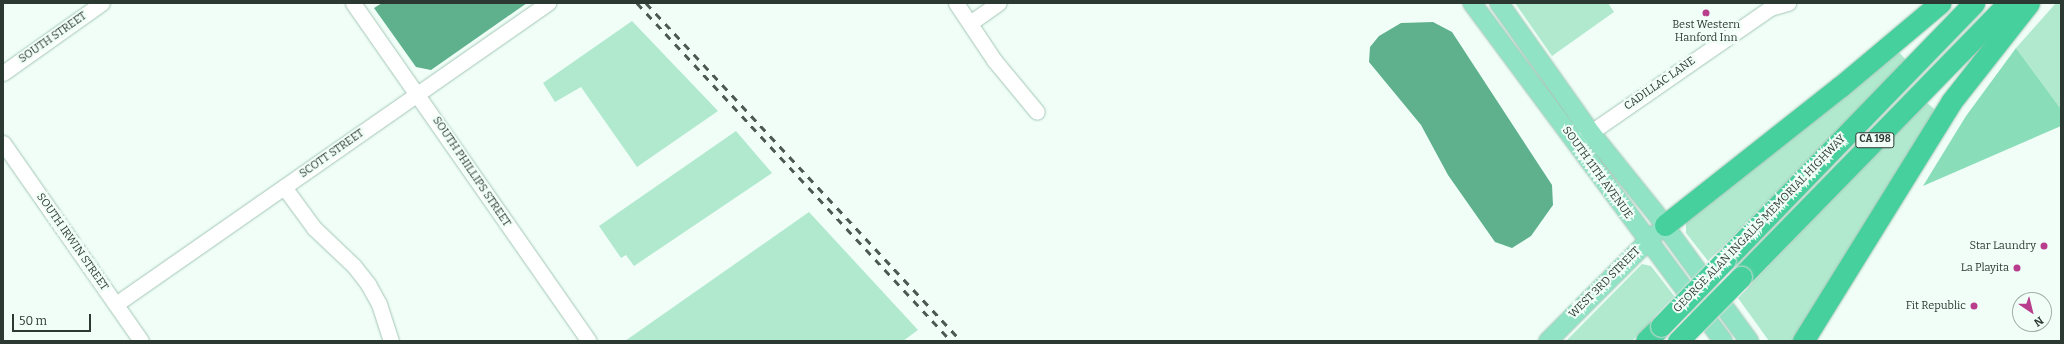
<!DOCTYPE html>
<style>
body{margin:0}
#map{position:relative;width:2064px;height:344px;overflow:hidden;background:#f0fef7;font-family:Bitter,serif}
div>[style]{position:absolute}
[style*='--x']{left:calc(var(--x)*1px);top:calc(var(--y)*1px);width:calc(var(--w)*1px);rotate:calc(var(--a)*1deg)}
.green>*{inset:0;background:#b1e9cf}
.forest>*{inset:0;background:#8addb9}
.water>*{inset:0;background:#5fb18e}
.roads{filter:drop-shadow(0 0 1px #a4c6b6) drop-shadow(0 0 1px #a4c6b6)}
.minor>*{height:15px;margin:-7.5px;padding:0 7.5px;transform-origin:7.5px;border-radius:7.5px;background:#fff}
.major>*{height:18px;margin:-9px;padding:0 9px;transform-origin:9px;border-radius:9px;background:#90e3c4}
.highway>*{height:21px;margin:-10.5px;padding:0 10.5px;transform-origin:10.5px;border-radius:10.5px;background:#46d09d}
.rail>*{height:3px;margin-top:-1.5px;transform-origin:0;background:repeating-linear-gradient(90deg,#4c5953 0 7px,transparent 0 14px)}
.bridges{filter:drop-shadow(0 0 1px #d9dbda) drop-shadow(0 0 1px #d9dbda)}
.highway-bridge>*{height:21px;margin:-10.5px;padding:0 10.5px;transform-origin:10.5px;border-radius:10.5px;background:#46d09d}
.dots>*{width:11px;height:11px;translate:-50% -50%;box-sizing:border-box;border:2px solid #f0fef7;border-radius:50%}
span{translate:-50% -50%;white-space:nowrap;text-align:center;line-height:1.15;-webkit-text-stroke:4px #f0fef7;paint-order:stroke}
.shield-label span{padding:1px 3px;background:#f0fef7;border:1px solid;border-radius:3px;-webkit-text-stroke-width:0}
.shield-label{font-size:10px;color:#2c3933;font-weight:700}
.poi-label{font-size:11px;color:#2c3933}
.right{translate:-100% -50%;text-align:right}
.street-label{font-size:11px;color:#2c3933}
.frame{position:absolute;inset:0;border:4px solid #2c3933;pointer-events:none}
.north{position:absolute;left:2012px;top:292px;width:40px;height:40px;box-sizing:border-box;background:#f0fef7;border:1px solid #a2afa9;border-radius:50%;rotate:145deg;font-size:11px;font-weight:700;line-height:16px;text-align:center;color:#2c3933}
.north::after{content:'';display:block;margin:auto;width:14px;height:18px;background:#b93d8d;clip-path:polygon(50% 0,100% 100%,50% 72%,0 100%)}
.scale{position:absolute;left:12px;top:314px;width:79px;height:18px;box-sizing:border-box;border:2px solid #2c3933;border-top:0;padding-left:5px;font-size:12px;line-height:14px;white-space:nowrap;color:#2c3933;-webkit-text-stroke:3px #f0fef7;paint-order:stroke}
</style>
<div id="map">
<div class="green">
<div style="clip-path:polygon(1515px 3px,1608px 3px,1614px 12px,1552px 56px)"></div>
<div style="clip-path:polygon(2056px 3px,2061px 3px,2061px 109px,2016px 48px)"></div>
<div style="clip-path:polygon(632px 21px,718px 111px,637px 167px,581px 87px,555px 102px,543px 83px)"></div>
<div style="clip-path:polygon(1895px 48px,1907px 61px,1708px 261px,1686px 233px,1686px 222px,1693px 214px)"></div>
<div style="clip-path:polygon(1926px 102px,1938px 112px,1795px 341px,1769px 341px,1738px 298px)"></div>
<div style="clip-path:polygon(736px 131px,772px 173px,634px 266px,626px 255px,621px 258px,599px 226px)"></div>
<div style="clip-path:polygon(809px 212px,918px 330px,903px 341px,625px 341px)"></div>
<div style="clip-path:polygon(1642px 264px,1651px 266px,1675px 297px,1632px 341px,1566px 341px)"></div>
</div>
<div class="forest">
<div style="clip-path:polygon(2016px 48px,2061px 109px,2061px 126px,1923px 186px,1966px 116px)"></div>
</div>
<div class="water">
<div style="clip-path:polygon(382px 3px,527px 3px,431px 70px,416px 67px,374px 8px)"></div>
<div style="clip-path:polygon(1433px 22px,1452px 32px,1552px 185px,1553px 205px,1531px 236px,1512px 248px,1495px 242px,1448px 175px,1421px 125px,1369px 62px,1370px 47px,1379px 36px,1401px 23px)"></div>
</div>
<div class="roads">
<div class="minor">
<div style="--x:353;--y:3;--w:412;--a:55.1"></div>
<div style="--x:956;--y:3;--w:69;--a:56.3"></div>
<div style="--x:994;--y:60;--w:67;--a:50.4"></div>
<div style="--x:970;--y:23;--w:35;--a:-35"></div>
<div style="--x:3;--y:73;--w:121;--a:-35.3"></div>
<div style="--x:1581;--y:139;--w:230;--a:-34.7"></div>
<div style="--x:1770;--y:8;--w:19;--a:-16"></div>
<div style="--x:3;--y:143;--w:241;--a:55.1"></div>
<div style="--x:284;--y:187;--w:51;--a:53.8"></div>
<div style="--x:314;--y:228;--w:55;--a:43.5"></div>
<div style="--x:354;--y:266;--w:23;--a:52"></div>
<div style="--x:368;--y:284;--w:23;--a:61"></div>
<div style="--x:379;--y:304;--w:39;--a:72"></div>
<div style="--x:116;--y:304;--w:527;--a:-34.87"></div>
</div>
<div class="major">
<div style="--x:1472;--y:3;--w:421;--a:53.4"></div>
<div style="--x:1499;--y:3;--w:159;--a:54.7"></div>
<div style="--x:1591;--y:133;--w:100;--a:51.1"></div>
<div style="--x:1654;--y:211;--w:161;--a:53.8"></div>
<div style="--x:1548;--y:341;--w:151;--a:-45"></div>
</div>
<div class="highway">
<div style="--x:1665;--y:225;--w:223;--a:-38.3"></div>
<div style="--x:1840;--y:87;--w:131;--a:-40"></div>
<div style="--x:1725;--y:260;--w:358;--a:-45.9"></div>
<div style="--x:1741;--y:277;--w:383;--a:-45.7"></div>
<div style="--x:1646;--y:341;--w:21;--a:-45"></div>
<div style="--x:1803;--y:341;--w:281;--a:-58.2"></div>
<div style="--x:1951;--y:102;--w:126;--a:-51.8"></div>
</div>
</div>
<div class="rail">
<div style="--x:637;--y:3;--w:461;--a:47.1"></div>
<div style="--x:646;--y:3;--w:462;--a:47"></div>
</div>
<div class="bridges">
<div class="highway-bridge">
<div style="--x:1661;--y:326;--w:92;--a:-45.9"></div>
<div style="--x:1678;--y:341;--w:90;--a:-45.5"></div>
</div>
</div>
<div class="dots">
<div style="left:1706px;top:13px;background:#b93d8d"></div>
<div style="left:2044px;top:246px;background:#b93d8d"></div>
<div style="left:2017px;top:268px;background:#b93d8d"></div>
<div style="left:1974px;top:306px;background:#b93d8d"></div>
</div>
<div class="shield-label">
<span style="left:1875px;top:140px">CA 198</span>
</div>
<div class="poi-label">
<span style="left:1706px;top:32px">Best Western<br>Hanford Inn</span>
<span class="right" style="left:2036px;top:246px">Star Laundry</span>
<span class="right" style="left:2009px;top:268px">La Playita</span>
<span class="right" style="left:1966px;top:306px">Fit Republic</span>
</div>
<div class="street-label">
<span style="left:53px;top:38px;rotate:-35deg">SOUTH STREET</span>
<span style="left:1660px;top:84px;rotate:-35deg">CADILLAC LANE</span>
<span style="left:332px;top:154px;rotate:-35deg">SCOTT STREET</span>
<span style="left:471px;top:172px;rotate:56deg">SOUTH PHILLIPS STREET</span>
<span style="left:1597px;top:173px;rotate:54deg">SOUTH 11TH AVENUE</span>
<span style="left:1760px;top:224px;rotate:-46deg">GEORGE ALAN INGALLS MEMORIAL HIGHWAY</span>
<span style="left:72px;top:242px;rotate:55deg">SOUTH IRWIN STREET</span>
<span style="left:1605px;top:283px;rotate:-45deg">WEST 3RD STREET</span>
</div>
<div class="frame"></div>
<div class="north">N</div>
<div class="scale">50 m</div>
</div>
